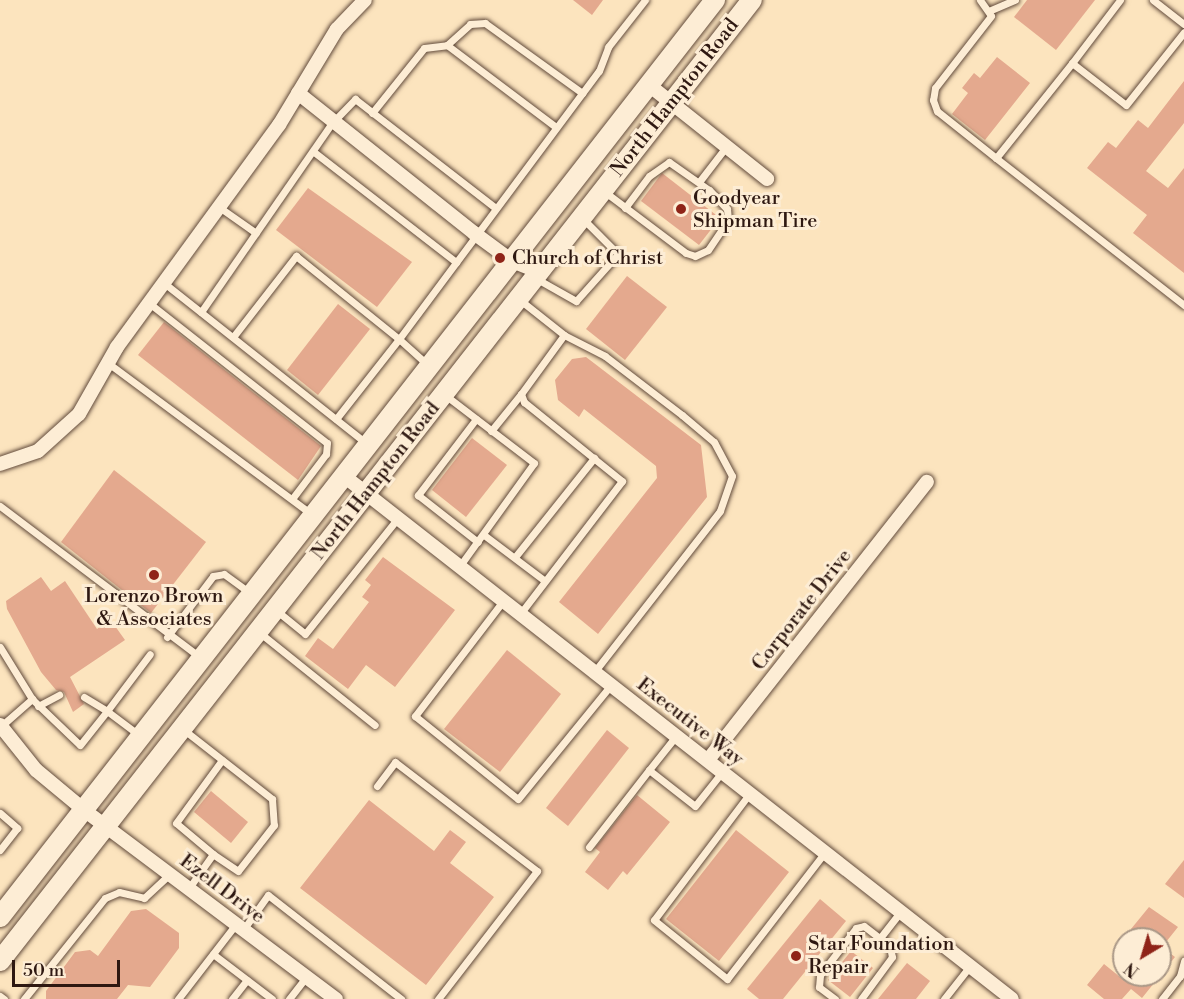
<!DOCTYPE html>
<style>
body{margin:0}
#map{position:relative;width:1184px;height:999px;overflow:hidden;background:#fce4be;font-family:"Libre Bodoni",serif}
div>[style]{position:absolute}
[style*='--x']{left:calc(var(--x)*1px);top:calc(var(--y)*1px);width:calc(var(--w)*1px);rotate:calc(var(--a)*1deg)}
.building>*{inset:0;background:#e4a98e}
.roads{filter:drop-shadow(0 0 2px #624b3c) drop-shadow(0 0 2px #624b3c)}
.lane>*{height:7px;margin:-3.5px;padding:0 3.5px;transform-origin:3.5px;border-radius:3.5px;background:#fdedd5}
.street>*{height:14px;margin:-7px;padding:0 7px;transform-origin:7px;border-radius:7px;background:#fdedd5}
.secondary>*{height:20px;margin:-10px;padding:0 10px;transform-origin:10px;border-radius:10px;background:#fdedd5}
.dots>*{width:16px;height:16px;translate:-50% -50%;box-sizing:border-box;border:3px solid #fdedd5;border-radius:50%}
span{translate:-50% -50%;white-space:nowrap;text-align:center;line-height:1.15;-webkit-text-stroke:6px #fdedd5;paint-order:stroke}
.street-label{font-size:20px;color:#2e1811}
.poi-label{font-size:20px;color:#2e1811}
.left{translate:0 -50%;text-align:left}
.north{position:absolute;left:1112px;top:927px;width:60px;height:60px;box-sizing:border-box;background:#fdedd5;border:2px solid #aa9887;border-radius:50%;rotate:218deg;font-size:16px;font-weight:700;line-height:24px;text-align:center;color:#2e1811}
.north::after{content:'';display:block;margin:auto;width:21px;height:27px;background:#8f2418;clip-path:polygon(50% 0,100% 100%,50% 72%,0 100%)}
.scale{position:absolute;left:12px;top:960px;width:108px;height:27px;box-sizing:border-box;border:3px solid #2e1811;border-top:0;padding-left:8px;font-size:18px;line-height:21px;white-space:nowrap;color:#2e1811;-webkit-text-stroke:4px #fdedd5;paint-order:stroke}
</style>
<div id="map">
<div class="building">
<div style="clip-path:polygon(573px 0,603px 0,592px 15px)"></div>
<div style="clip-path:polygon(1027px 0,1095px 0,1056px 50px,1014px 17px)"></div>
<div style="clip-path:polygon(997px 57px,1030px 83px,985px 140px,952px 114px,968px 93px,962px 88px,974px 73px,980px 78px)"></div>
<div style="clip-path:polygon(1184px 81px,1184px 123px,1146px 171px,1168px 188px,1184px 168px,1184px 273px,1133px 233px,1147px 215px,1087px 168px,1108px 142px,1116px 148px,1138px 120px,1148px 128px)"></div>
<div style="clip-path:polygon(662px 173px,720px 218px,699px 245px,641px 201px)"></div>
<div style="clip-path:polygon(308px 188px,412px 262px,377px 307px,276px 230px)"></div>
<div style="clip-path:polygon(627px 276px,667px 307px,625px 360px,586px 329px)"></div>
<div style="clip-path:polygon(338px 304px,370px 329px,318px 395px,287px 370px)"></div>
<div style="clip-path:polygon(164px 322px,321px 446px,298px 480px,138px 355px)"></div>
<div style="clip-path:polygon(586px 357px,701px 445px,707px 497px,598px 634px,559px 602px,657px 478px,656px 466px,584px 409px,579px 417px,558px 400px,555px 380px,572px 359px)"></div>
<div style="clip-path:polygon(472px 438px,507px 465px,466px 517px,432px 490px)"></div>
<div style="clip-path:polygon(114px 470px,206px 542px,151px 613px,61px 542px)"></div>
<div style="clip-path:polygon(383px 557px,455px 610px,395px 687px,366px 665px,348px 689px,305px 656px,318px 638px,333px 649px,369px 602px,362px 597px,371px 585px,365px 580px)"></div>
<div style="clip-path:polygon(41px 577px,51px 591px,65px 581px,97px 629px,110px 619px,125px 640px,70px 677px,84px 704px,73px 712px,64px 692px,56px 690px,41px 672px,7px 609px,6px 601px)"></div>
<div style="clip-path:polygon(507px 650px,561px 694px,500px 772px,444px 729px)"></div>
<div style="clip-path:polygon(607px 730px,629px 748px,568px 826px,546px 808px)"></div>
<div style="clip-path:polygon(211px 791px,248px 822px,231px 843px,194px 812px)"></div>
<div style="clip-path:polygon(637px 795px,670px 822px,627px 875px,623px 871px,608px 890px,585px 872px,600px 852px,595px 848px)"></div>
<div style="clip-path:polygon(369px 800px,434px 851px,450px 830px,466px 842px,450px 863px,494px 897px,426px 985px,300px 888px)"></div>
<div style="clip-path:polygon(736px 830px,789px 872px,719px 961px,666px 919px)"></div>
<div style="clip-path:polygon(1184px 860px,1184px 898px,1165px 884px)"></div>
<div style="clip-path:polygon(820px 899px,846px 921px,783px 999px,759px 999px,747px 989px)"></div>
<div style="clip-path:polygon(1149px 907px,1178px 927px,1162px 947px,1175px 957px,1142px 998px,1131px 989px,1122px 999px,1104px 999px,1087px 985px,1104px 964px,1125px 981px,1130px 975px,1160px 975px,1160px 939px,1143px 939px,1131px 929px)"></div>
<div style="clip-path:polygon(146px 909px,179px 933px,179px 948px,150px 987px,128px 985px,117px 999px,46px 999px,46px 991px,75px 952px,90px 950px,98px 956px,131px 911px)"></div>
<div style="clip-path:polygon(851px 951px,873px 968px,850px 997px,828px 980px)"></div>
<div style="clip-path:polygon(907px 963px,930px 981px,916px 999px,878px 999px)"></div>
</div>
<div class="roads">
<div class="lane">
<div style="--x:980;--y:0;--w:19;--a:55"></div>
<div style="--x:991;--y:16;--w:91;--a:127.9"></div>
<div style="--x:935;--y:88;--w:12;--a:99"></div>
<div style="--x:933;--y:100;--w:12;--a:70"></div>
<div style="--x:937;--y:111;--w:75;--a:38.5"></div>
<div style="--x:996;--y:158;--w:122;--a:-51.3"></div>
<div style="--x:1120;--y:0;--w:79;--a:127.3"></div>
<div style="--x:1072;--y:63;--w:68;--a:37.9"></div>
<div style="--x:1126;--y:105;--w:93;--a:-51.5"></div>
<div style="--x:1153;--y:0;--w:39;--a:38"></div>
<div style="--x:991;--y:10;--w:26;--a:-23"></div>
<div style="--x:447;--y:45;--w:31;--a:-42"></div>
<div style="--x:470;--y:24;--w:15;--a:-4"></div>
<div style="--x:485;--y:23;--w:120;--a:35.8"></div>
<div style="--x:372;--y:113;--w:83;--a:-51.3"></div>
<div style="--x:424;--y:48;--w:23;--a:-7"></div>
<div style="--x:447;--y:45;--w:136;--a:37"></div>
<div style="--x:314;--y:152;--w:180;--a:37.8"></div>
<div style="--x:996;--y:158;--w:239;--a:38"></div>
<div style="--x:699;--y:182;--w:44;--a:-52.4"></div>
<div style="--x:605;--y:192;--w:101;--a:37"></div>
<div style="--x:686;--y:253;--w:9;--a:18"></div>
<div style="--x:695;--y:256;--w:14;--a:-25"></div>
<div style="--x:708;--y:250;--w:36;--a:-56"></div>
<div style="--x:728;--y:220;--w:11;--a:-95"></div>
<div style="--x:727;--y:209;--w:26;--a:-133"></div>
<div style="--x:709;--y:190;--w:49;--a:-145"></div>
<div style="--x:669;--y:162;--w:24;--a:145"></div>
<div style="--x:649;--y:176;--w:40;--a:127"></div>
<div style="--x:219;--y:207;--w:45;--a:35.1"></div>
<div style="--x:537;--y:279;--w:45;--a:29.4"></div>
<div style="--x:576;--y:301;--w:63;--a:-48.2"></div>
<div style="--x:618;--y:254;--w:48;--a:-135"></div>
<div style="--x:164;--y:283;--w:258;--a:38.4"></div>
<div style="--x:520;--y:300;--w:56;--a:38.5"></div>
<div style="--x:564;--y:335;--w:73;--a:126.1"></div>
<div style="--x:521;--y:394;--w:9;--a:69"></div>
<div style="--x:524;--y:402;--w:126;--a:38.9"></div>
<div style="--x:622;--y:481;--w:168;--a:127.5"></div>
<div style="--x:149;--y:303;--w:226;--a:38.2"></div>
<div style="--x:327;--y:443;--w:11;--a:95"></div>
<div style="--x:326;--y:454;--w:56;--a:127.1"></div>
<div style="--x:201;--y:312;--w:229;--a:-55.3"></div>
<div style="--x:331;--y:124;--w:35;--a:-46"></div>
<div style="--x:355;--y:99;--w:176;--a:37.8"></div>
<div style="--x:564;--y:335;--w:46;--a:27.1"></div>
<div style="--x:605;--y:356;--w:97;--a:37.5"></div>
<div style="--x:682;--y:415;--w:42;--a:40.2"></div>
<div style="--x:714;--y:442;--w:38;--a:62"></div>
<div style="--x:732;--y:476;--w:37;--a:109"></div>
<div style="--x:720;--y:511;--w:204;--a:128"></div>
<div style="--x:233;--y:337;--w:103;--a:-52.1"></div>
<div style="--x:296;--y:256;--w:132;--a:38.9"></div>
<div style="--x:399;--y:339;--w:334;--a:-53.3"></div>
<div style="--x:599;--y:71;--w:26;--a:-69"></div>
<div style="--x:608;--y:47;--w:60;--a:-51.8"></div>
<div style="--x:108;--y:363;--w:253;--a:36.6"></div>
<div style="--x:445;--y:395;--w:112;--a:37.4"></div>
<div style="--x:534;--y:463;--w:128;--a:125.8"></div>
<div style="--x:336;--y:419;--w:102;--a:-51.8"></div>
<div style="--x:399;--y:339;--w:39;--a:42"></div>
<div style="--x:476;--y:419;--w:96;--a:127.3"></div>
<div style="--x:418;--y:495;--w:76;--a:38.1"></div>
<div style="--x:491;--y:431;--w:48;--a:-51"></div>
<div style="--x:0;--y:506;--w:251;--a:37.1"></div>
<div style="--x:484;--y:535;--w:76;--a:37"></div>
<div style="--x:515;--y:557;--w:127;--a:-51.4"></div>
<div style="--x:503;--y:601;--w:145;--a:127.4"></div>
<div style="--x:415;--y:716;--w:132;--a:38.9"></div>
<div style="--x:518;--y:799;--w:147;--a:-50.8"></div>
<div style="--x:277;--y:611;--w:36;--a:39"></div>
<div style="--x:305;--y:634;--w:147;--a:-51.3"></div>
<div style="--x:260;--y:633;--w:147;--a:38.7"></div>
<div style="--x:167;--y:637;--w:76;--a:-53"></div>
<div style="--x:213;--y:576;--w:11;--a:-10"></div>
<div style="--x:224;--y:574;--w:32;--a:36"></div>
<div style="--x:0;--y:647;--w:61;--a:58.4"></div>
<div style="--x:84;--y:697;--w:27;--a:31"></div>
<div style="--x:107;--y:711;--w:71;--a:-53"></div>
<div style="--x:38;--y:706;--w:24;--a:-28"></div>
<div style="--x:0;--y:727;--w:43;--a:-41.2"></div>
<div style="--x:32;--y:699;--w:66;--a:43.8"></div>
<div style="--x:80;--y:745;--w:43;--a:-51.5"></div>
<div style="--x:107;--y:711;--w:40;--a:37"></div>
<div style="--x:184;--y:730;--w:112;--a:38.1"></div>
<div style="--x:272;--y:799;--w:26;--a:86"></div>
<div style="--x:274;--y:825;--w:58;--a:128"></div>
<div style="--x:238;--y:871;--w:30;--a:-146"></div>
<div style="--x:213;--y:854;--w:42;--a:125.2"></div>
<div style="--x:676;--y:736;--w:43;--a:128.5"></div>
<div style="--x:649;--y:770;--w:58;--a:38"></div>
<div style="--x:695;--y:806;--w:43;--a:-51.5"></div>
<div style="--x:377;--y:786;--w:30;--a:-53"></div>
<div style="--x:395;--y:762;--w:179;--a:37.5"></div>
<div style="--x:537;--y:871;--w:162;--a:127.7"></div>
<div style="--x:750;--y:793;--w:159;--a:127.1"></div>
<div style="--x:654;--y:920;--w:94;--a:38.9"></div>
<div style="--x:727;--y:979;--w:160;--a:-52.3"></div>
<div style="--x:0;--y:813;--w:23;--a:41"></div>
<div style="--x:17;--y:828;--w:28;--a:128"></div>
<div style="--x:589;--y:847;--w:98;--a:-52.1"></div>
<div style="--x:213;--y:854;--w:48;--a:-140"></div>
<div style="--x:176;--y:823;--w:78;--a:-53.9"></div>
<div style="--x:243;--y:930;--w:43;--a:-54.5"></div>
<div style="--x:268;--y:895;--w:169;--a:38"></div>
<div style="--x:880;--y:938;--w:33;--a:-52"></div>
<div style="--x:213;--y:954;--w:74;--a:37.3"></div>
<div style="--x:0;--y:996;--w:5;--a:37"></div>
<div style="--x:24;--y:999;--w:129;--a:-51.3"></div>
<div style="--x:105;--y:898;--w:15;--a:-23"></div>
<div style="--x:119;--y:892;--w:26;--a:13"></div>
<div style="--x:144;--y:898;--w:35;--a:-43"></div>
<div style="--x:178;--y:999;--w:95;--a:-52.3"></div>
<div style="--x:232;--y:999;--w:24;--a:-52"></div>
<div style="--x:289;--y:999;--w:28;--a:-52"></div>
<div style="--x:835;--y:999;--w:20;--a:-143"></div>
<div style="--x:819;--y:987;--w:12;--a:-85"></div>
<div style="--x:820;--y:975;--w:59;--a:-52.5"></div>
<div style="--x:856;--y:928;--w:8;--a:-14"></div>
<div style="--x:864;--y:926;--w:33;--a:38"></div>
<div style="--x:890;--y:946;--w:11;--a:80"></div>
<div style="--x:892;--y:957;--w:52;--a:126.4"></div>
<div style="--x:944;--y:999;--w:42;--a:-51.8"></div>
<div style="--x:1162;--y:999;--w:29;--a:-52"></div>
<div style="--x:1180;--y:976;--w:16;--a:-75"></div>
</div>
<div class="street">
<div style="--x:649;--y:85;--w:151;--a:38.5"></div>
<div style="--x:298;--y:93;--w:225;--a:38.5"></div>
<div style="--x:474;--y:233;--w:47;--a:36.4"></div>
<div style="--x:512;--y:261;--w:29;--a:22"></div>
<div style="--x:0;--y:464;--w:40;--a:-18.9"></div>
<div style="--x:38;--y:451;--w:55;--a:-42.1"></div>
<div style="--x:79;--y:414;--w:77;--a:-60.4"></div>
<div style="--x:117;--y:347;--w:275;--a:-53.9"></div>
<div style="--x:279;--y:125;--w:112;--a:-58.9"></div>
<div style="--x:337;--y:29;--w:40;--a:-46"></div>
<div style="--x:344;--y:476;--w:848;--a:38.06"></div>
<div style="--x:0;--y:725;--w:58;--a:51.3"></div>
<div style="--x:36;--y:770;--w:62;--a:39.8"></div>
<div style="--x:84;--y:810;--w:315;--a:36.9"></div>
<div style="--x:708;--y:760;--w:354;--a:-51.8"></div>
</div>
<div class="secondary">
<div style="--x:0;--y:917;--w:1163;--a:-52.06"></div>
<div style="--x:0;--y:961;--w:1220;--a:-51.96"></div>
</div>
</div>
<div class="dots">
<div style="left:681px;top:209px;background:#8f2418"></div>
<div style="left:500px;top:258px;background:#8f2418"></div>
<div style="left:154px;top:575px;background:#8f2418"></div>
<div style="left:796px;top:956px;background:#8f2418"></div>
</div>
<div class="street-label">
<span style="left:675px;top:98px;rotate:-52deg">North Hampton Road</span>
<span style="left:376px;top:481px;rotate:-52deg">North Hampton Road</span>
<span style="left:802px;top:610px;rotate:-52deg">Corporate Drive</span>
<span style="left:690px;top:722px;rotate:38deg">Executive Way</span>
<span style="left:222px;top:889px;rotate:37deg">Ezell Drive</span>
</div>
<div class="poi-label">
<span class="left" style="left:693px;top:210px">Goodyear<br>Shipman Tire</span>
<span class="left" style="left:512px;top:258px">Church of Christ</span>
<span style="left:154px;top:608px">Lorenzo Brown<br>&amp; Associates</span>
<span class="left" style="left:808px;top:956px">Star Foundation<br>Repair</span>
</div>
<div class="north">N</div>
<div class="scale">50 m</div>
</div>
